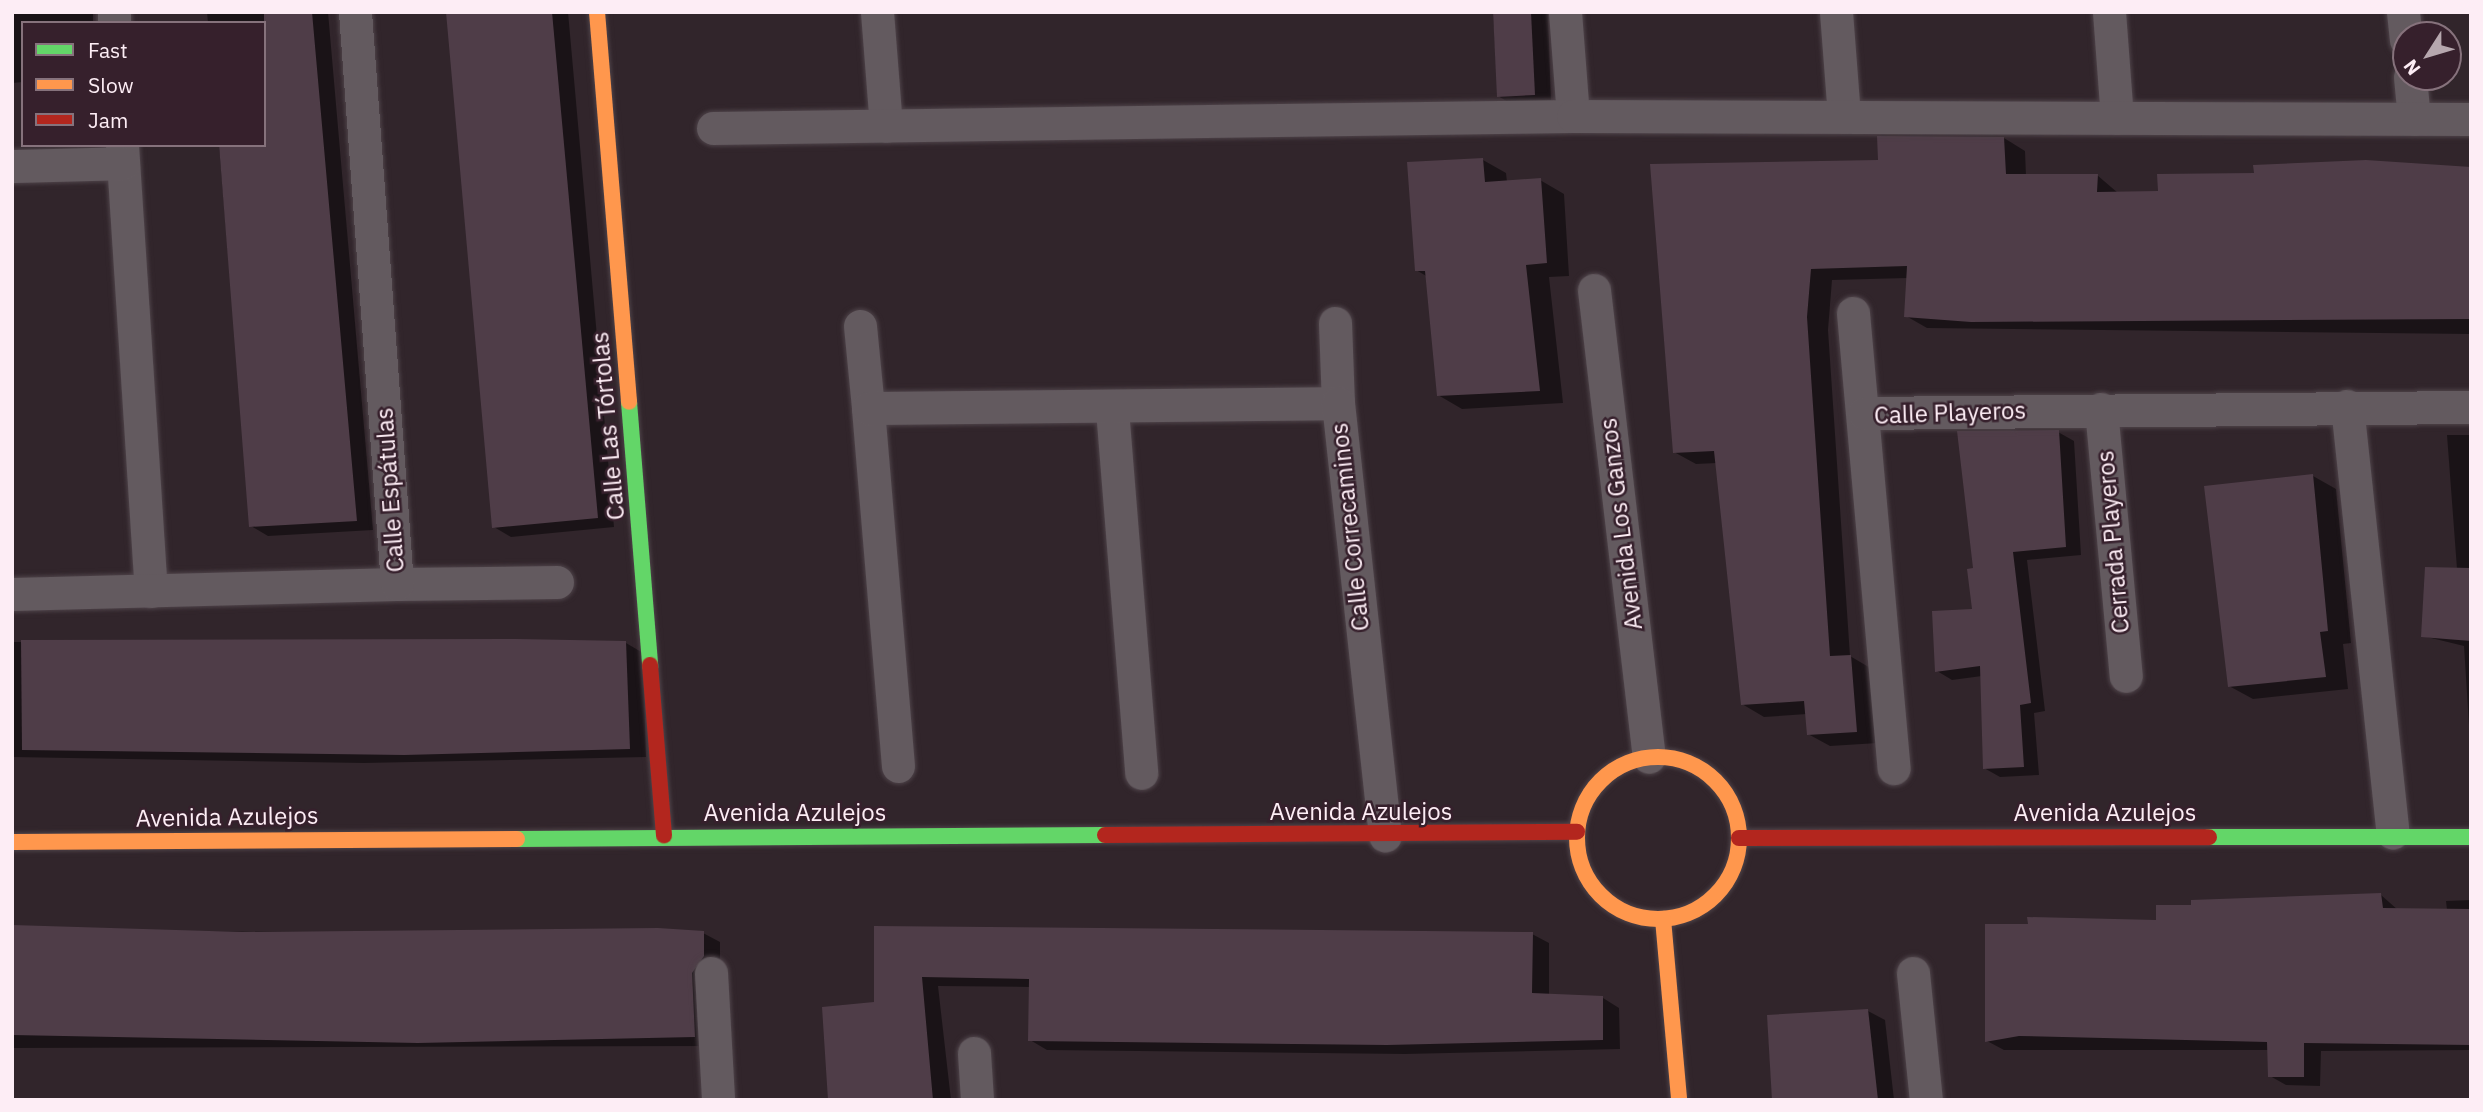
<!DOCTYPE html>
<meta charset="utf-8">
<style>
body{margin:0}
#map{position:relative;width:2483px;height:1112px;overflow:hidden;background:#31252b;font-family:"IBM Plex Sans",sans-serif}
div>[style]{position:absolute}
[style*='--x']{left:calc(var(--x)*1px);top:calc(var(--y)*1px);width:calc(var(--w)*1px);rotate:calc(var(--a)*1deg)}
.shadow>*{inset:0;background:#0007}
.building>*{inset:0;background:#4f3d48}
.roads{filter:drop-shadow(0 0 2px #4e4349) drop-shadow(0 0 2px #4e4349)}
.street>*{height:33px;margin:-16.5px;padding:0 16.5px;transform-origin:16.5px;border-radius:16.5px;background:#635a5f}
.fast>*{height:16px;margin:-8px;padding:0 8px;transform-origin:8px;border-radius:8px;background:#63d668}
.slow>*{height:16px;margin:-8px;padding:0 8px;transform-origin:8px;border-radius:8px;background:#ff974d}
.slow>.ring{margin:-8px;padding:0;box-sizing:content-box;background:none;border:16px solid #ff974d;border-radius:50%}
.jam>*{height:16px;margin:-8px;padding:0 8px;transform-origin:8px;border-radius:8px;background:#b3261e}
span{translate:-50% -50%;white-space:nowrap;text-align:center;line-height:1.15;-webkit-text-stroke:5px #36202c;paint-order:stroke}
.street-label{font-size:24px;color:#fdedf5}
.frame{position:absolute;inset:0;border:14px solid #fdedf5;pointer-events:none}
.legend{position:absolute;left:21px;top:21px;width:245px;height:126px;box-sizing:border-box;background:#36202c;border:2px solid #86727c;margin:0;padding:9px 12px;list-style:none;font-size:21px;color:#fdedf5}
.legend li{display:flex;align-items:center;gap:14px;height:35px}
.legend b{width:35px;border:2px solid #86727c}
.north{position:absolute;left:2392px;top:21px;width:70px;height:70px;box-sizing:border-box;background:#36202c;border:2px solid #86727c;border-radius:50%;rotate:233deg;font-size:19px;font-weight:700;line-height:28px;text-align:center;color:#fdedf5}
.north::after{content:'';display:block;margin:auto;width:24px;height:32px;background:#b6a7ae;clip-path:polygon(50% 0,100% 100%,50% 72%,0 100%)}
</style>
<div id="map">
<div class="shadow">
<div style="clip-path:polygon(12px 12px,93px 12px,93px 23px,23px 23px,23px 82px,12px 83px)"></div>
<div style="clip-path:polygon(207px 12px,328px 12px,373px 530px,268px 536px,251px 526px,219px 145px,264px 145px,264px 23px,208px 23px)"></div>
<div style="clip-path:polygon(450px 12px,568px 12px,614px 527px,511px 537px,494px 527px)"></div>
<div style="clip-path:polygon(1493px 12px,1548px 12px,1551px 104px,1515px 106px,1498px 96px)"></div>
<div style="clip-path:polygon(2004px 138px,2025px 151px,2026px 176px,2097px 175px,2118px 193px,2159px 193px,2256px 175px,2471px 167px,2470px 334px,1927px 328px,1906px 316px,1908px 278px,1832px 280px,1828px 330px,1850px 656px,1872px 669px,1878px 743px,1830px 746px,1808px 734px,1807px 714px,1764px 717px,1742px 704px,1717px 463px,1696px 464px,1674px 452px,1652px 166px,1880px 162px)"></div>
<div style="clip-path:polygon(1483px 160px,1506px 173px,1507px 182px,1540px 180px,1564px 194px,1569px 276px,1549px 277px,1563px 403px,1462px 409px,1438px 395px,1428px 277px,1416px 270px)"></div>
<div style="clip-path:polygon(2058px 432px,2074px 441px,2081px 555px,2027px 560px,2045px 711px,2034px 713px,2039px 775px,2000px 777px,1984px 768px,1982px 676px,1952px 680px,1937px 671px,1974px 611px,1975px 570px)"></div>
<div style="clip-path:polygon(2447px 435px,2471px 435px,2471px 757px,2464px 646px,2423px 636px,2457px 569px)"></div>
<div style="clip-path:polygon(2313px 476px,2336px 489px,2351px 643px,2343px 644px,2348px 689px,2253px 699px,2229px 686px)"></div>
<div style="clip-path:polygon(12px 642px,626px 643px,643px 653px,646px 757px,364px 763px,12px 757px)"></div>
<div style="clip-path:polygon(2381px 895px,2398px 910px,2447px 910px,2446px 901px,2471px 900px,2471px 1050px,2321px 1051px,2320px 1086px,2286px 1085px,2270px 1076px,2269px 1050px,2004px 1050px,1987px 1041px,2157px 922px,2193px 907px)"></div>
<div style="clip-path:polygon(876px 928px,1532px 934px,1549px 943px,1549px 996px,1603px 998px,1619px 1008px,1620px 1049px,1405px 1054px,1047px 1050px,1030px 1040px,1030px 987px,938px 986px,951px 1100px,832px 1100px,876px 1004px)"></div>
<div style="clip-path:polygon(12px 931px,703px 933px,720px 942px,720px 965px,711px 1046px,12px 1048px)"></div>
<div style="clip-path:polygon(1868px 1011px,1885px 1020px,1894px 1100px,1776px 1100px)"></div>
</div>
<div class="building">
<div style="clip-path:polygon(264px 12px,312px 12px,357px 521px,249px 527px,219px 145px,264px 145px)"></div>
<div style="clip-path:polygon(446px 12px,552px 12px,598px 518px,492px 528px)"></div>
<div style="clip-path:polygon(1493px 12px,1531px 12px,1535px 95px,1497px 97px)"></div>
<div style="clip-path:polygon(1877px 136px,2004px 137px,2006px 174px,2098px 174px,2097px 192px,2158px 191px,2157px 174px,2254px 173px,2253px 165px,2366px 160px,2471px 167px,2471px 319px,1971px 322px,1904px 317px,1907px 266px,1811px 269px,1807px 317px,1830px 656px,1851px 655px,1857px 732px,1807px 735px,1804px 701px,1741px 705px,1714px 451px,1673px 453px,1650px 164px,1878px 160px)"></div>
<div style="clip-path:polygon(1483px 158px,1485px 182px,1541px 178px,1547px 263px,1526px 265px,1540px 391px,1437px 396px,1425px 271px,1415px 271px,1407px 162px)"></div>
<div style="clip-path:polygon(2059px 430px,2066px 547px,2013px 552px,2031px 703px,2020px 705px,2024px 767px,1983px 769px,1980px 666px,1935px 672px,1932px 611px,1972px 609px,1967px 569px,1973px 568px,1957px 431px)"></div>
<div style="clip-path:polygon(2313px 474px,2328px 631px,2320px 632px,2326px 677px,2228px 687px,2204px 486px)"></div>
<div style="clip-path:polygon(2425px 567px,2471px 568px,2471px 641px,2421px 637px)"></div>
<div style="clip-path:polygon(516px 639px,626px 641px,630px 749px,404px 755px,22px 750px,21px 640px)"></div>
<div style="clip-path:polygon(2381px 893px,2383px 908px,2471px 909px,2471px 1045px,2304px 1043px,2304px 1077px,2268px 1077px,2267px 1042px,2019px 1036px,1985px 1042px,1985px 924px,2028px 924px,2027px 917px,2156px 920px,2156px 905px,2191px 905px,2191px 900px)"></div>
<div style="clip-path:polygon(12px 925px,242px 932px,658px 928px,704px 931px,704px 956px,692px 973px,695px 1037px,418px 1043px,12px 1035px)"></div>
<div style="clip-path:polygon(874px 926px,1533px 932px,1532px 993px,1603px 996px,1603px 1040px,1387px 1045px,1028px 1041px,1029px 979px,922px 977px,933px 1100px,828px 1100px,822px 1007px,874px 1002px)"></div>
<div style="clip-path:polygon(1868px 1009px,1878px 1100px,1772px 1100px,1767px 1015px)"></div>
</div>
<div class="roads">
<div class="street">
<div style="--x:114;--y:12;--w:11;--a:90"></div>
<div style="--x:877;--y:12;--w:114;--a:85.5"></div>
<div style="--x:1565;--y:12;--w:104;--a:85.6"></div>
<div style="--x:1836;--y:12;--w:105;--a:85.6"></div>
<div style="--x:2109;--y:12;--w:106;--a:85.7"></div>
<div style="--x:2403;--y:12;--w:28;--a:84"></div>
<div style="--x:2410;--y:77;--w:42;--a:84.6"></div>
<div style="--x:713;--y:128;--w:860;--a:-0.8"></div>
<div style="--x:1573;--y:116;--w:898;--a:0.19"></div>
<div style="--x:122;--y:145;--w:447;--a:86.3"></div>
<div style="--x:12;--y:166;--w:111;--a:-1.5"></div>
<div style="--x:1594;--y:290;--w:470;--a:83.3"></div>
<div style="--x:1853;--y:313;--w:457;--a:84.9"></div>
<div style="--x:1335;--y:323;--w:80;--a:87.9"></div>
<div style="--x:860;--y:326;--w:82;--a:84.4"></div>
<div style="--x:2347;--y:406;--w:429;--a:83.9"></div>
<div style="--x:1112;--y:409;--w:365;--a:85.4"></div>
<div style="--x:2101;--y:409;--w:268;--a:84.7"></div>
<div style="--x:1864;--y:413;--w:607;--a:-0.57"></div>
<div style="--x:397;--y:584;--w:160;--a:-0.7"></div>
<div style="--x:12;--y:594;--w:385;--a:-1.5"></div>
<div style="--x:397;--y:584;--w:574;--a:-94.2"></div>
<div style="--x:898;--y:766;--w:359;--a:-94.8"></div>
<div style="--x:868;--y:408;--w:470;--a:-0.6"></div>
<div style="--x:1338;--y:403;--w:435;--a:83.8"></div>
<div style="--x:711;--y:973;--w:127;--a:86.8"></div>
<div style="--x:1913;--y:973;--w:128;--a:84.2"></div>
<div style="--x:974;--y:1053;--w:47;--a:86.3"></div>
</div>
<div class="fast">
<div style="--x:629;--y:402;--w:264;--a:85.4"></div>
<div style="--x:2209;--y:837;--w:262;--a:0"></div>
<div style="--x:517;--y:839;--w:588;--a:-0.39"></div>
</div>
<div class="slow">
<div style="--x:597;--y:12;--w:391;--a:85.3"></div>
<div class="ring" style="left:1577px;top:757px;width:146px;height:146px"></div>
<div style="--x:12;--y:842;--w:505;--a:-0.34"></div>
<div style="--x:1663;--y:919;--w:182;--a:84.9"></div>
</div>
<div class="jam">
<div style="--x:650;--y:665;--w:171;--a:85.3"></div>
<div style="--x:1105;--y:835;--w:472;--a:-0.4"></div>
<div style="--x:1739;--y:838;--w:470;--a:-0.1"></div>
</div>
</div>
<div class="street-label">
<span style="left:1950px;top:413px;rotate:-2deg">Calle Playeros</span>
<span style="left:608px;top:426px;rotate:-95deg">Calle Las Tórtolas</span>
<span style="left:390px;top:490px;rotate:-94deg">Calle Espátulas</span>
<span style="left:1621px;top:524px;rotate:-97deg">Avenida Los Ganzos</span>
<span style="left:1350px;top:527px;rotate:-96deg">Calle Correcaminos</span>
<span style="left:2113px;top:542px;rotate:-95deg">Cerrada Playeros</span>
<span style="left:1361px;top:812px">Avenida Azulejos</span>
<span style="left:795px;top:813px">Avenida Azulejos</span>
<span style="left:2105px;top:813px">Avenida Azulejos</span>
<span style="left:227px;top:817px;rotate:-1deg">Avenida Azulejos</span>
</div>
<div class="frame"></div>
<ul class="legend">
<li><b style="height:9px;background:#63d668"></b>Fast</li>
<li><b style="height:9px;background:#ff974d"></b>Slow</li>
<li><b style="height:9px;background:#b3261e"></b>Jam</li>
</ul>
<div class="north">N</div>
</div>
